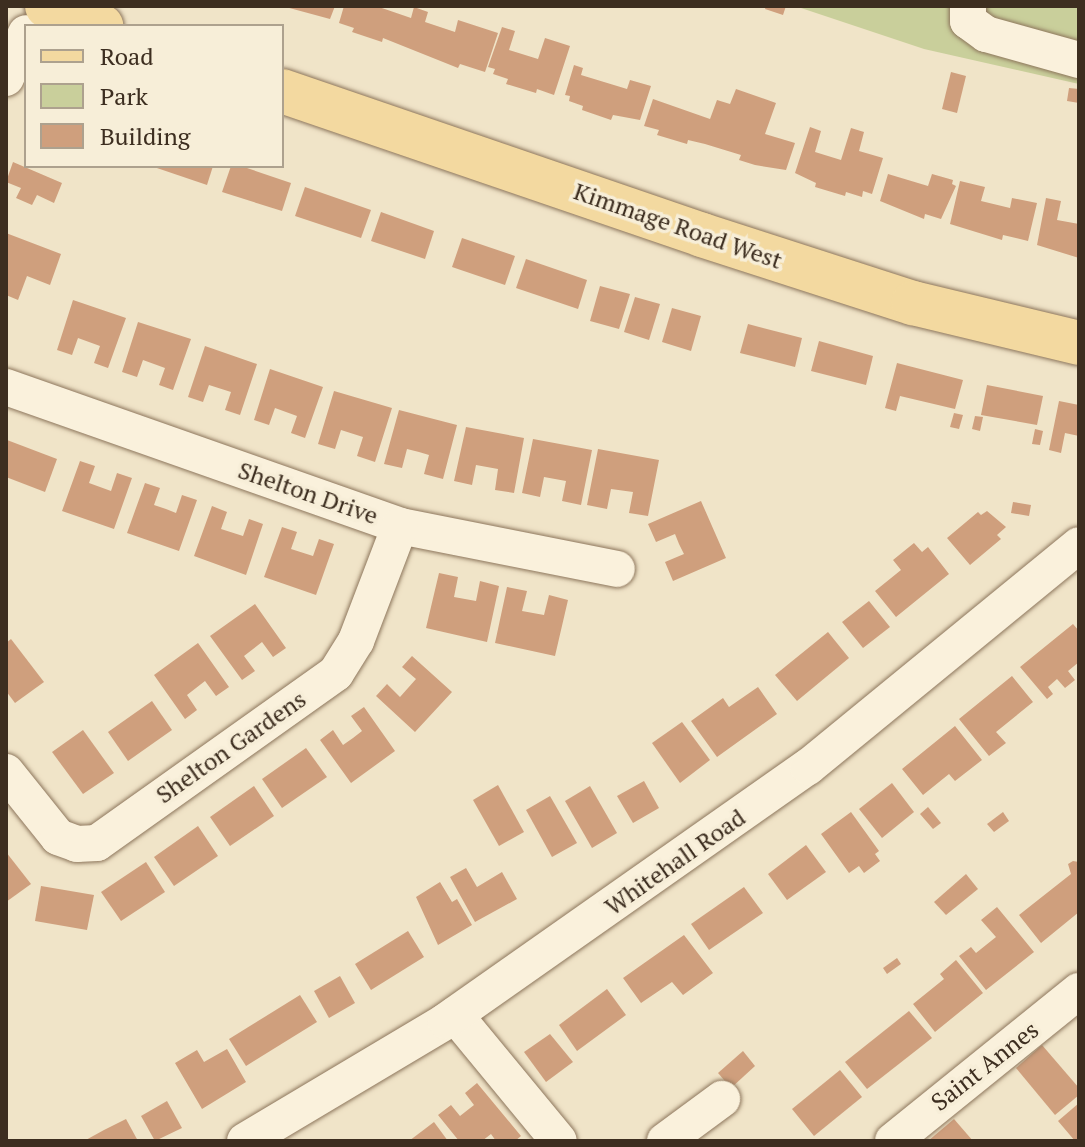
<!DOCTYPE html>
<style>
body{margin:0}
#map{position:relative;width:1085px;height:1147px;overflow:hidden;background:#f0e4c8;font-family:"PT Serif",serif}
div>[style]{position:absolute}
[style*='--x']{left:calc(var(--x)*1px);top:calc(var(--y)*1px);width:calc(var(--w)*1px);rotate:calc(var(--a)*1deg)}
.green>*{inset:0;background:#c9cf9b}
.building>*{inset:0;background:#cf9f7d}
.roads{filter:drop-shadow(0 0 2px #8d765c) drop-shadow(0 0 2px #8d765c)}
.minor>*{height:36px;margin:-18px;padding:0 18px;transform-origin:18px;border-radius:18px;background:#faf1dc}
.major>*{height:44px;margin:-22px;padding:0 22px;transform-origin:22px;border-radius:22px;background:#f3d9a0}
span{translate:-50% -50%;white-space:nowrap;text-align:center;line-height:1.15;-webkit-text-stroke:7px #f7eed8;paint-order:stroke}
.street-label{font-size:24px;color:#3d2e20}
.frame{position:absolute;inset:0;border:8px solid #3d2e20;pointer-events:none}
.legend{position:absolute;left:24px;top:24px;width:260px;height:144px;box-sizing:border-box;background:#f7eed8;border:2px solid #ada18e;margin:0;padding:10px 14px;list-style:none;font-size:24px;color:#3d2e20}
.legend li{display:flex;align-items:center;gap:16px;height:40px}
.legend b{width:40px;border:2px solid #ada18e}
</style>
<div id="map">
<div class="green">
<div style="clip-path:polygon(795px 6px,1079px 6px,1079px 84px,924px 49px)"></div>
</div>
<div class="building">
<div style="clip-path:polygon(282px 6px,335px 6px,330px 19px)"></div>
<div style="clip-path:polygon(344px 6px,376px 6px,411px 18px,414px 7px,428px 12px,425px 22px,455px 32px,458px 20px,498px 33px,485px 72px,460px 64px,458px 68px,383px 38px,382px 42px,352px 32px,354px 28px,339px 23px)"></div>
<div style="clip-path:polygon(766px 6px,786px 6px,783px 15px,765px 9px)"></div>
<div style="clip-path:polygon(502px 27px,515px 31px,509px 50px,538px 59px,545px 38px,570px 46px,554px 95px,537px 89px,536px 93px,506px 84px,508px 79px,493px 74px,495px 69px,488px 67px)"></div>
<div style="clip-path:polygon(574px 65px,583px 68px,581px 75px,627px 89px,630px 80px,651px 86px,640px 120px,613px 115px,611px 120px,582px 110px,583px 106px,569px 101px,570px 96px,565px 95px)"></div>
<div style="clip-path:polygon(951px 72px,966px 76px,957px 113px,942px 109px)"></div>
<div style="clip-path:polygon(1069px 88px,1079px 89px,1079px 103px,1067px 101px)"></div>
<div style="clip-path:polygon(736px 89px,776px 103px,765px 134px,795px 143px,786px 170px,755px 165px,739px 160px,741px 155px,705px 144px,688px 140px,687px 144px,657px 135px,659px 130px,644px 126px,653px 99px,710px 119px,717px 100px,730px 104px)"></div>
<div style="clip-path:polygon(810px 127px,821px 131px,815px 152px,841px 160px,851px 128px,864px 132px,859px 151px,883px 158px,872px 194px,863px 191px,862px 197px,846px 192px,845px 196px,815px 187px,816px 183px,795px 173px)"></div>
<div style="clip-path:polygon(13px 162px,62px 183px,54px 203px,37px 195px,32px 205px,16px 198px,21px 188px,6px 182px)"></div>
<div style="clip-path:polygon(151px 166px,213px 166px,207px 185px)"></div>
<div style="clip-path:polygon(231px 166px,241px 166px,291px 183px,282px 211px,222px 192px)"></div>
<div style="clip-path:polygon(888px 174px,928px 186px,932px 174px,953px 180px,952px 184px,956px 186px,941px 219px,925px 214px,924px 219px,880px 201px)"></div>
<div style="clip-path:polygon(960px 181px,985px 187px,981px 201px,1010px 208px,1012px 198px,1037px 203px,1028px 241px,1003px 235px,1002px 240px,950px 224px)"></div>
<div style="clip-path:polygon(305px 187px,371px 210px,361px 238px,295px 216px)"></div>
<div style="clip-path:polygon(1046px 198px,1061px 201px,1057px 220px,1079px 224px,1079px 258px,1037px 245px)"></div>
<div style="clip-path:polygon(381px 212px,434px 231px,425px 259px,371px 241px)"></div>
<div style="clip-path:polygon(6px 233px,61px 254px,50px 285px,27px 276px,18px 300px,6px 295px)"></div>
<div style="clip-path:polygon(462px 238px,515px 256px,505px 285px,452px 267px)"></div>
<div style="clip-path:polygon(526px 259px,587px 280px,578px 309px,516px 288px)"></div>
<div style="clip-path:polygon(600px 286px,630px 294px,619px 329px,590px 321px)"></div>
<div style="clip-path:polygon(635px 297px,660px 304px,649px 340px,624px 332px)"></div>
<div style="clip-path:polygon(73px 300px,126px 318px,108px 368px,94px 363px,100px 346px,78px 338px,72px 355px,57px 350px)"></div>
<div style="clip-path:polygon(672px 308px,701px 316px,691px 351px,662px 342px)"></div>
<div style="clip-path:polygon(138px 322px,191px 339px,173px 390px,159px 385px,165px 368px,143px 360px,137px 377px,122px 372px)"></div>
<div style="clip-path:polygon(748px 324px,802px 338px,795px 367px,740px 353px)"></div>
<div style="clip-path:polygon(819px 341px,873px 356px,866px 385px,811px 371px)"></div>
<div style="clip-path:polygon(205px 346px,257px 364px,240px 415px,225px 410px,231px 392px,209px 385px,203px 402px,188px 397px)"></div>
<div style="clip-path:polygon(897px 363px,963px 380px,955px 409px,900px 396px,896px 411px,885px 408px)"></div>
<div style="clip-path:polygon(270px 369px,323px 387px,305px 438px,291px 433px,297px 416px,275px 408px,269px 425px,254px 420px)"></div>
<div style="clip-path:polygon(987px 385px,1043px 396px,1037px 425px,981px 415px)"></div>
<div style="clip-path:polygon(334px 391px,392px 408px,375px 462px,357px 456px,363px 437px,341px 430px,335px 449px,318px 444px)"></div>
<div style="clip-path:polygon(1059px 401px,1079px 405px,1079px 436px,1065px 433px,1061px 453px,1049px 450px)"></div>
<div style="clip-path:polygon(399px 410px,457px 425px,443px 479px,424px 474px,429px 455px,419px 452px,407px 449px,402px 468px,384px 464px)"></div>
<div style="clip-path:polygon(954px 413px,963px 415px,959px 429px,950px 427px)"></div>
<div style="clip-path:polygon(975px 416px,983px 417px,980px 431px,972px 429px)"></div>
<div style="clip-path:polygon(466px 427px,524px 438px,514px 493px,495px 490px,498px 469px,476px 465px,472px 485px,454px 481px)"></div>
<div style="clip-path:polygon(1035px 429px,1043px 431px,1040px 445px,1032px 444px)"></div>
<div style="clip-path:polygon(533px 439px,592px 450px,581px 505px,562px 501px,566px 481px,544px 477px,540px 497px,522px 493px)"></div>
<div style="clip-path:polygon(7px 440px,57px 459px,45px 492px,6px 477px)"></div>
<div style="clip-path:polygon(598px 449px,659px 460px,648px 516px,629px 513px,633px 492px,611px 489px,607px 509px,587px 505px)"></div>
<div style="clip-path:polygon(80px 461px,95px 466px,89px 483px,111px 491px,117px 473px,132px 478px,114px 529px,62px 511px)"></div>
<div style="clip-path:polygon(145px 483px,160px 488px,154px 505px,166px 509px,176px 513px,182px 495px,197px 500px,179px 551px,127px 533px)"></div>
<div style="clip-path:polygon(701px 501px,726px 558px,673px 581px,665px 562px,684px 554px,679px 544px,675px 534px,656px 542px,648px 524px)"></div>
<div style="clip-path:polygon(1013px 502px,1031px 505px,1029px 516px,1011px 513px)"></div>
<div style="clip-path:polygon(212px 506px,227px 512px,221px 529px,243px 536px,249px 519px,263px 524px,246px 575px,194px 556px)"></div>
<div style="clip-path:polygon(987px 511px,1006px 527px,997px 535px,1001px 539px,970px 565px,947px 538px,978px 512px,981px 515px)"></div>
<div style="clip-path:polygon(282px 527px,297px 532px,291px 549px,313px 556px,319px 539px,334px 544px,316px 595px,264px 577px)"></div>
<div style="clip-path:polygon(914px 543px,922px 552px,928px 547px,949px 574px,896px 617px,875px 591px,901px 570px,893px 560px)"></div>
<div style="clip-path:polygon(439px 573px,458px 577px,454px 597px,476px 601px,480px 581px,499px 586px,487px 642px,426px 628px)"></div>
<div style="clip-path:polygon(507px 587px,527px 591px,522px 611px,544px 615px,549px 595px,568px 600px,555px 656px,495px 643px)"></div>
<div style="clip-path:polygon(869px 601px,890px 627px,863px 648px,842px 622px)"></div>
<div style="clip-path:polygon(255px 604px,286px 648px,273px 657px,262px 642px,244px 656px,255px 671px,242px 680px,210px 636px)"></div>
<div style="clip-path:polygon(1073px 624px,1079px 631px,1079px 662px,1068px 671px,1075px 680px,1065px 688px,1057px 679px,1048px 687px,1053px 694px,1047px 699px,1020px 667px)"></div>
<div style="clip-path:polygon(828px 632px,849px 658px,797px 701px,775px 675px)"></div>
<div style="clip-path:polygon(11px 639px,44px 682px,15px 703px,6px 691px,6px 643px)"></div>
<div style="clip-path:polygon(198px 643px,229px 687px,216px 696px,205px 681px,187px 695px,197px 710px,185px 719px,154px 675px)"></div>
<div style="clip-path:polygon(412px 656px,452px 692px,415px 732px,376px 696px,387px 684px,400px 697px,416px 679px,402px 667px)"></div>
<div style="clip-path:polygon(1012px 676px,1033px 702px,996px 732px,1006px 743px,989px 756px,959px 719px)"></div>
<div style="clip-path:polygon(758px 687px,777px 714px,717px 757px,691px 721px,723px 698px,729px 707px)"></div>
<div style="clip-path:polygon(152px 701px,172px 730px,128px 761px,108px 732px)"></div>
<div style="clip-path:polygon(364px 707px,395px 751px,351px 783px,320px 740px,333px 730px,343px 745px,353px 738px,362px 731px,351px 716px)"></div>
<div style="clip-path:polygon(682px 722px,710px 760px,680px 783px,652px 743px)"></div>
<div style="clip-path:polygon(955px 726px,982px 760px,955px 781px,949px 774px,923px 795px,902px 769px)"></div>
<div style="clip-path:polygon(83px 730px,114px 773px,83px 794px,52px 752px)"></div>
<div style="clip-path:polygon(306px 748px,327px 777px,282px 808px,262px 779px)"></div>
<div style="clip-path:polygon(644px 781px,659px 808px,633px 823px,617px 796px)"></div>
<div style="clip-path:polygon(892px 783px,914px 812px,882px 838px,859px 809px)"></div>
<div style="clip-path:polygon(498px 785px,524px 832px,499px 846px,473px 800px)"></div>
<div style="clip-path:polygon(254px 786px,274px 816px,230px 846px,210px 817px)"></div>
<div style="clip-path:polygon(590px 786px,617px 833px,592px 848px,565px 801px)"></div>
<div style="clip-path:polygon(550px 796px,577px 843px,552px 857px,526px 810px)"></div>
<div style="clip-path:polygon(928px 807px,941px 823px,933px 829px,920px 814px)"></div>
<div style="clip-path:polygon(851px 812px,879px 851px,875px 854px,880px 861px,864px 873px,859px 866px,849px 873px,821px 834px)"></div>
<div style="clip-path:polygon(1003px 812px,1009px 821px,994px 832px,987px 824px)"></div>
<div style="clip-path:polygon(198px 826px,218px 856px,174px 886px,154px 857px)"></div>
<div style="clip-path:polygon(806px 845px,826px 872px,787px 900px,768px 874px)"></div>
<div style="clip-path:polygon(6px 852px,31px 884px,6px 902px)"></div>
<div style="clip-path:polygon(1073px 861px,1079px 862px,1079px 912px,1041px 943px,1019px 915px,1071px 874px,1068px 864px)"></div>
<div style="clip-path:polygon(146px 862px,165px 892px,121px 921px,101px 892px)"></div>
<div style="clip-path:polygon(466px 868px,477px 887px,502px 872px,517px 899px,475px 922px,450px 877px)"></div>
<div style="clip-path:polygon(966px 874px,978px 889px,946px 915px,934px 902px)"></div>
<div style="clip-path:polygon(440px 882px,452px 902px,457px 899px,472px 925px,438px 945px,416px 897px)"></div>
<div style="clip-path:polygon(41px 886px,94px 895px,87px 930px,35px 921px)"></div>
<div style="clip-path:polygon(744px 887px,763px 913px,709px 950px,691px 924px)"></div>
<div style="clip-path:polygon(997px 907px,1034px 952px,986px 990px,959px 956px,971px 947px,976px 953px,996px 937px,981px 920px)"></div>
<div style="clip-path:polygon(408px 931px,424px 957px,371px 990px,355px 964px)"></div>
<div style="clip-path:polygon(684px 935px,713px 973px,683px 995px,672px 982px,641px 1003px,623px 978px)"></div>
<div style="clip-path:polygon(897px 958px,901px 964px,887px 974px,883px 968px)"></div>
<div style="clip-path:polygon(956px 960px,983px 993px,935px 1032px,913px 1004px,944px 979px,940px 974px)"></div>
<div style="clip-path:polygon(340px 976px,355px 1003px,329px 1018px,314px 991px)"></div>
<div style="clip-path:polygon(607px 989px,626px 1015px,577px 1051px,559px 1025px)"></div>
<div style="clip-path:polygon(300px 995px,317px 1022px,246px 1066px,229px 1039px)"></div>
<div style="clip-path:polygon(909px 1011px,932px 1038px,867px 1089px,845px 1062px)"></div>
<div style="clip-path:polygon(550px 1034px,573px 1062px,546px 1082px,524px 1052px)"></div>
<div style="clip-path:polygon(1042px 1045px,1079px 1088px,1079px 1095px,1055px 1115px,1016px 1068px)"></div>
<div style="clip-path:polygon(227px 1049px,246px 1082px,202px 1109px,175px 1063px,197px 1050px,204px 1062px)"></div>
<div style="clip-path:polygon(743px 1051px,755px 1066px,731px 1088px,718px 1073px)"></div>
<div style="clip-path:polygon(840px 1070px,862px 1097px,814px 1136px,792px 1109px)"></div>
<div style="clip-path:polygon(477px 1083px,521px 1136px,515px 1141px,496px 1141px,491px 1134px,482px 1141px,459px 1141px,438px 1115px,451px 1105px,460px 1116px,474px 1105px,465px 1093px)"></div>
<div style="clip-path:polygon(167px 1101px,182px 1128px,155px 1141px,141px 1116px)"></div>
<div style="clip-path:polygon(1079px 1103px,1079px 1141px,1075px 1141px,1058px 1121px)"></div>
<div style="clip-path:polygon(126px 1119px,138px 1141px,84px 1141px,104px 1130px)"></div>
<div style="clip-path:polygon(954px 1119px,973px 1141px,928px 1141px)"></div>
<div style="clip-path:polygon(434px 1122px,448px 1141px,409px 1141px)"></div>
</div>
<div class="roads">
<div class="minor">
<div style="--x:968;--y:6;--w:15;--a:90"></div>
<div style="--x:968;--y:21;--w:22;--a:36"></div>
<div style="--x:986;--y:34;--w:97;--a:15.6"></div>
<div style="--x:6;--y:78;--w:49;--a:-66"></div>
<div style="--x:6;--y:387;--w:418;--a:19.4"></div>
<div style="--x:400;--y:526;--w:221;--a:11.2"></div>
<div style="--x:6;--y:772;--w:83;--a:51.3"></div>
<div style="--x:58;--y:837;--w:20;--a:20"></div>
<div style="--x:77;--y:844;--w:20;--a:-3"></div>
<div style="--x:97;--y:843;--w:293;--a:-35.4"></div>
<div style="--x:336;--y:673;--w:38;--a:-58"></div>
<div style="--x:356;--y:641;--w:123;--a:-69.1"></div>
<div style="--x:455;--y:1015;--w:163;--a:50.5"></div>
<div style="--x:245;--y:1141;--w:234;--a:-30.8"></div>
<div style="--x:446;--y:1021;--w:442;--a:-35.1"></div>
<div style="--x:808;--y:767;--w:350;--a:-39.3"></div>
<div style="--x:665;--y:1141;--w:71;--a:-36.4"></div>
<div style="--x:893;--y:1141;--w:239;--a:-38.9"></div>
</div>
<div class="major">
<div style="--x:47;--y:6;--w:58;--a:20.3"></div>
<div style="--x:282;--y:91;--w:444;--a:18.9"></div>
<div style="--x:702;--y:235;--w:222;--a:17.9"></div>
<div style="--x:913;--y:303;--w:171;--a:13.5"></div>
</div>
</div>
<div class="street-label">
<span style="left:678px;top:226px;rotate:19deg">Kimmage Road West</span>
<span style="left:308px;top:493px;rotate:19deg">Shelton Drive</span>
<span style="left:231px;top:747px;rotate:-35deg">Shelton Gardens</span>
<span style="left:675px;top:862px;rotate:-35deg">Whitehall Road</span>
<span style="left:985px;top:1066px;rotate:-38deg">Saint Annes</span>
</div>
<div class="frame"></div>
<ul class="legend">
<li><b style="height:10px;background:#f3d9a0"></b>Road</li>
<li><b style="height:22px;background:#c9cf9b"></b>Park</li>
<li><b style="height:22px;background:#cf9f7d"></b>Building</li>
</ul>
</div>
